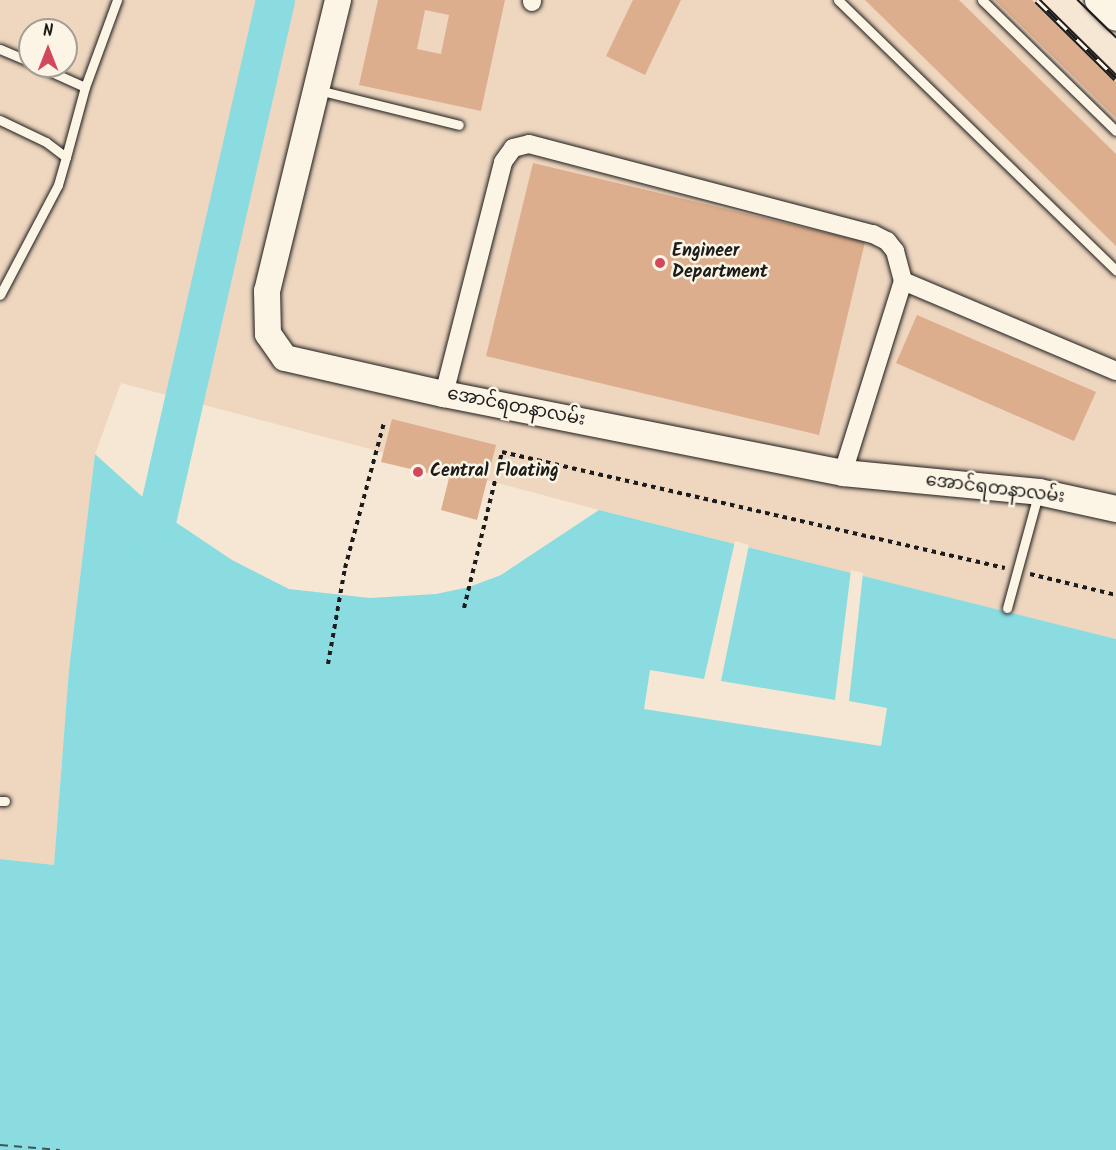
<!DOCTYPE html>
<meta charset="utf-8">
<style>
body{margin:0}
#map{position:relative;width:1116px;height:1150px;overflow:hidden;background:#f6e7d4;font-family:Kalam,"Noto Sans Myanmar",sans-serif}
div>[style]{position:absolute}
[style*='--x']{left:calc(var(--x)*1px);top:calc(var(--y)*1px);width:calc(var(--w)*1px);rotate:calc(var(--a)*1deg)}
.built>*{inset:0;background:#eed6bf}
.water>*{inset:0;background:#8adce1}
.pier>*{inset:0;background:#f6e7d4}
.river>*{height:39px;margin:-19.5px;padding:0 19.5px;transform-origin:19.5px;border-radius:19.5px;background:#8adce1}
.ferry>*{height:1.5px;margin-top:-0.75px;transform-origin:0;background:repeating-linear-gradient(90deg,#3d5657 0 8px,transparent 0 14px)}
.building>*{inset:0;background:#ddae8e}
.path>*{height:4px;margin-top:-2px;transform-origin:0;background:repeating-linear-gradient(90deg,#1c1c1c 0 4.5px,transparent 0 9px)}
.roads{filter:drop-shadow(0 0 2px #1c1c1c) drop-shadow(0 0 2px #1c1c1c)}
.lane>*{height:9px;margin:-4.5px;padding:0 4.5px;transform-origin:4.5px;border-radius:4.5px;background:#fcf5e5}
.street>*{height:18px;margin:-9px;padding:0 9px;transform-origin:9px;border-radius:9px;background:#fcf5e5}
.secondary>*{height:26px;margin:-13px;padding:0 13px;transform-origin:13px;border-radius:13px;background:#fcf5e5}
.tram>*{height:1.5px;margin:-0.75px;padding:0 0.75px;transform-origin:0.75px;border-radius:0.75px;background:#1c1c1c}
.rail>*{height:7px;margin-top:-3.5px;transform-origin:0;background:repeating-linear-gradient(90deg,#fcf5e5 0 14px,#1c1c1c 0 28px);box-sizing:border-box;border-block:2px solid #1c1c1c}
.dots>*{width:16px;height:16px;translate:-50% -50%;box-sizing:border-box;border:3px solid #fcf5e5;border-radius:50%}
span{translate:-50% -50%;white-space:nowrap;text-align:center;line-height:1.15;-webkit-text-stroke:5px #fcf5e5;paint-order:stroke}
.poi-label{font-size:18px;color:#1c1c1c;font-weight:700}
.left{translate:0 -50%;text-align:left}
.street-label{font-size:18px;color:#1c1c1c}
.north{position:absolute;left:18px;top:18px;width:60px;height:60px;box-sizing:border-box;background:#fcf5e5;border:2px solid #a29e95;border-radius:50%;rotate:0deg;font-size:16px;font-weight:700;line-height:24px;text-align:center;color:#1c1c1c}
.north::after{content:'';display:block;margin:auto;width:21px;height:27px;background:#d1495b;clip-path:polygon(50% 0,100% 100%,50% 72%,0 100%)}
</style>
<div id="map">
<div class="built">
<div style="clip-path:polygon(evenodd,0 0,1042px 0,1116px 72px,1116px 639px,599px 510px,121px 383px,95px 454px,69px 669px,54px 865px,0 859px,0 0,30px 30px,66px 30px,66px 66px,30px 66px,30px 30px)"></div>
</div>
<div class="water">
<div style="clip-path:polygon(95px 454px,156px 509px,232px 560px,289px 589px,370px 598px,436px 594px,469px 587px,501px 575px,599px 510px,1116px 639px,1116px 1150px,0 1150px,0 859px,54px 865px,69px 669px)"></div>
</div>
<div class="pier">
<div style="clip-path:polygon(735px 541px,749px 545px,721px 681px,835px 700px,851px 570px,863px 573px,849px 701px,887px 708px,881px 746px,644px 709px,650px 670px,704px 679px)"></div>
</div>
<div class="river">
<div style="--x:147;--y:561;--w:575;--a:-77.15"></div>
</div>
<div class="ferry">
<div style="--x:0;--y:1145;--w:60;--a:4.8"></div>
</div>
<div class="building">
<div style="clip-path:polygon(evenodd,378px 0,505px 0,481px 111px,359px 85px,378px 0,425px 10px,449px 15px,441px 54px,417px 49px,425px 10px)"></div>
<div style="clip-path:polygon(633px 0,681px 0,645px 75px,606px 56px)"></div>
<div style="clip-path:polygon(865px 0,959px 0,1116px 154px,1116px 246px)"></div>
<div style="clip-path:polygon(995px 0,1032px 0,1116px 82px,1116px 118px)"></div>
<div style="clip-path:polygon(533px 163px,865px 242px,819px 435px,486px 356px)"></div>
<div style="clip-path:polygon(917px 315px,1096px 392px,1074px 441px,896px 363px)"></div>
<div style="clip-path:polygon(392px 419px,496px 445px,477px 520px,441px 510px,449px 478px,381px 462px)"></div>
</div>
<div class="path">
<div style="--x:1030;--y:574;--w:89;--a:13.7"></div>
<div style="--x:464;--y:608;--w:161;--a:-76.3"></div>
<div style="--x:502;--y:452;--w:516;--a:12.99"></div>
<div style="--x:328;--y:664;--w:97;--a:-80"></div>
<div style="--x:345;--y:568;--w:151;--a:-75"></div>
</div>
<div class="roads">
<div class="lane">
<div style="--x:838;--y:0;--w:388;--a:44.2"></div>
<div style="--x:982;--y:0;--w:187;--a:44.4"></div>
<div style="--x:0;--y:49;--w:33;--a:23"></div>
<div style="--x:38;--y:66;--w:51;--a:24.1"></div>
<div style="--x:318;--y:90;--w:145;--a:13.9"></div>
<div style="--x:0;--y:120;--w:51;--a:25.6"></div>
<div style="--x:46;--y:142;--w:25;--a:37"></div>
<div style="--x:66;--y:157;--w:29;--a:106"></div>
<div style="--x:58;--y:185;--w:124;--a:117.8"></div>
<div style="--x:66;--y:157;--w:73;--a:-74.8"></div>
<div style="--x:85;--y:87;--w:93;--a:-69.8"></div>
<div style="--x:1007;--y:608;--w:117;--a:-74.7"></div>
<div style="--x:0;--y:801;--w:5;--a:0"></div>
</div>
<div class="street">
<div style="--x:532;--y:2;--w:2;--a:-90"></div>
<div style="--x:903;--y:281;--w:231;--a:22.9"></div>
<div style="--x:444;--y:394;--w:239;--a:-75.7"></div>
<div style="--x:503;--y:162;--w:17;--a:-54"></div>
<div style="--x:513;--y:148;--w:16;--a:-14"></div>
<div style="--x:529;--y:144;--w:356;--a:14.7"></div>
<div style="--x:873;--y:234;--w:16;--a:27"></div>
<div style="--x:887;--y:241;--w:13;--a:51"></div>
<div style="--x:895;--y:251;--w:31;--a:75"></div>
<div style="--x:903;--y:281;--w:201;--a:107.4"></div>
</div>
<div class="secondary">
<div style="--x:338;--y:0;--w:300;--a:103.7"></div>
<div style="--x:267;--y:291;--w:43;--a:88.7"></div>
<div style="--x:268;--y:334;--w:29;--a:55"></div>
<div style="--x:285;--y:358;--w:163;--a:12.8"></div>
<div style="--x:444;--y:394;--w:407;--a:11.2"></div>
<div style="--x:843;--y:473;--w:197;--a:5.5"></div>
<div style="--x:1039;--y:492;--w:79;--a:12.4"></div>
<div style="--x:1098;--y:0;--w:25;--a:45"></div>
</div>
</div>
<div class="tram">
<div style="--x:1078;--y:0;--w:53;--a:44.2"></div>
</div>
<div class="rail">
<div style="--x:1037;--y:0;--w:111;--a:44.6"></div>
</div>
<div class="dots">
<div style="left:660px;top:263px;background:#d1495b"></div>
<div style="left:418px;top:472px;background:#d1495b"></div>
</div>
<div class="poi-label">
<span class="left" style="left:672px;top:263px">Engineer<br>Department</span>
<span class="left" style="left:430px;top:472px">Central Floating</span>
</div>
<div class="street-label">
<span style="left:516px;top:408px;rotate:11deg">အောင်ရတနာလမ်း</span>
<span style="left:995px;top:490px;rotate:7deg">အောင်ရတနာလမ်း</span>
</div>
<div class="north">N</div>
</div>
